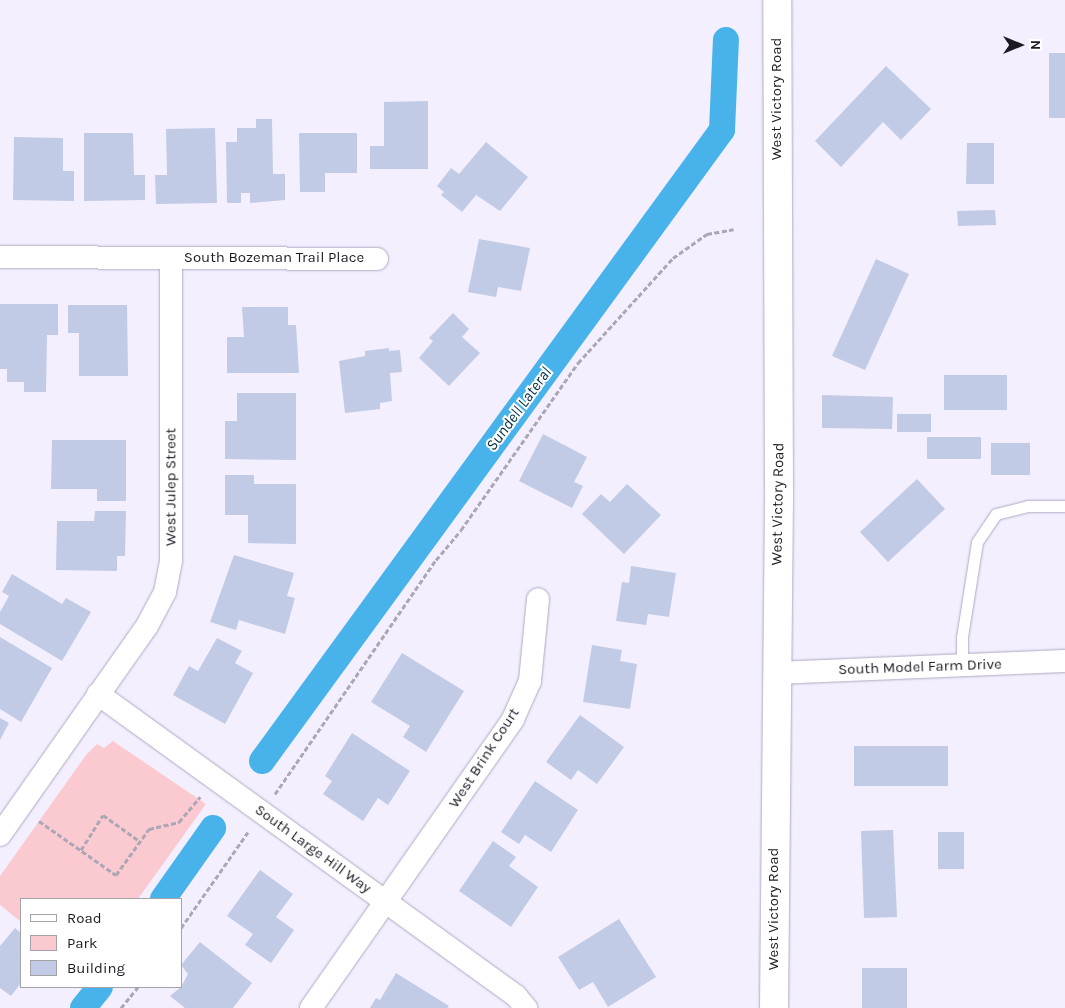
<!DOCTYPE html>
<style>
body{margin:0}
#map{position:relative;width:1065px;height:1008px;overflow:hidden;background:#f4efff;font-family:Karla,sans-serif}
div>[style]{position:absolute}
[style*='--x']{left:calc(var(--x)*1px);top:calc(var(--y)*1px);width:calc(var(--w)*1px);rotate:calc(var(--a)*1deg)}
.green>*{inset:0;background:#fbcad1}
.canal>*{height:26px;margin:-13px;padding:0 13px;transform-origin:13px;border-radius:13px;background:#48b3ea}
.building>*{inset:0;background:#c1cbe5}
.path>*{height:3px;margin-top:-1.5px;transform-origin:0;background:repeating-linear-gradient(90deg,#aca7b5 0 5px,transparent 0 7.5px)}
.roads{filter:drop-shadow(0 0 1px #b1a8c2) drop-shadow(0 0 1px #b1a8c2)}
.lane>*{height:11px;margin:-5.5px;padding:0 5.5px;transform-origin:5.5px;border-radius:5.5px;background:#fff}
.street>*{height:22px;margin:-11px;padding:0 11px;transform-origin:11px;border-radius:11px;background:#fff}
.secondary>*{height:28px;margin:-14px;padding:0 14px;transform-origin:14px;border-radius:14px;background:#fff}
span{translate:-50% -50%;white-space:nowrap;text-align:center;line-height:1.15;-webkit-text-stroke:4px #fff;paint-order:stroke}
.street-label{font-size:15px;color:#1e1a24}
.water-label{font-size:16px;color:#003147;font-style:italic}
.legend{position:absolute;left:20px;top:898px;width:162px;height:90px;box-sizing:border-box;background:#fff;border:1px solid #a5a3a7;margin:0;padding:6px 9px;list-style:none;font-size:15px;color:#1e1a24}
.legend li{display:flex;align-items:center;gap:10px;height:25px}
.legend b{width:25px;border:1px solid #a5a3a7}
.north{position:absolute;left:995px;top:20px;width:50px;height:50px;-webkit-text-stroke:4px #fff;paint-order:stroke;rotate:90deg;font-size:14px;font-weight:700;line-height:20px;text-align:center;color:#1e1a24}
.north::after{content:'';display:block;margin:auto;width:18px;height:22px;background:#1e1a24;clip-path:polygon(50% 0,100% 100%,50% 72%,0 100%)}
</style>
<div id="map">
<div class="green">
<div style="clip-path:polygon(113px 741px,206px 804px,138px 899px,21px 899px,21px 922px,0 905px,0 876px,86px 755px,97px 744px,104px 748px)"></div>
</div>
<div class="canal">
<div style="--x:262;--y:761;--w:781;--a:-53.91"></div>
<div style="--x:722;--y:130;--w:90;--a:-87.5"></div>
<div style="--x:163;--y:899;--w:87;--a:-54.8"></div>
<div style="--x:83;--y:1008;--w:27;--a:-51"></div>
</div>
<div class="building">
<div style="clip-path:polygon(1049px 53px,1065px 53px,1065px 118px,1049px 118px)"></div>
<div style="clip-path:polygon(886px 66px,931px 109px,901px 140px,883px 122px,841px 167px,815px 141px)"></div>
<div style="clip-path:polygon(428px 101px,428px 169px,370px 169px,370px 146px,384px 146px,384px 102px)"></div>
<div style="clip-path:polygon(256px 119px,272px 119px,273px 174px,285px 174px,285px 200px,250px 203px,250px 193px,241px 193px,241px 203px,227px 203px,226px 142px,237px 142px,237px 128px,256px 128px)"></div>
<div style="clip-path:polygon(215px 128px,217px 203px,156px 204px,155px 175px,167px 175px,166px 129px)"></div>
<div style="clip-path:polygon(84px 133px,133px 133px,134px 175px,145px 175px,145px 200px,84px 201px)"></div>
<div style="clip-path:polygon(299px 133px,357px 133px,357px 173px,325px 173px,325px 192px,300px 192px)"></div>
<div style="clip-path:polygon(14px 137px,63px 138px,63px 171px,74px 171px,74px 201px,13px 200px)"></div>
<div style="clip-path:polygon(486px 142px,528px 177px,500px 211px,476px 195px,462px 212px,441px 195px,444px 192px,437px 186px,451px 168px,459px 174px)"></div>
<div style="clip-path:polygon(967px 143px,994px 143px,994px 184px,966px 184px)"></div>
<div style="clip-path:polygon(995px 210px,996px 225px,958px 226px,957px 211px)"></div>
<div style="clip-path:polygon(479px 239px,530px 248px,521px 291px,498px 287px,496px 297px,468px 292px)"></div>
<div style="clip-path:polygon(876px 259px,909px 274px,865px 370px,832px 356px)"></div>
<div style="clip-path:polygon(0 304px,58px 304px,58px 335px,47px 335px,46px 392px,24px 392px,24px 382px,7px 382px,7px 369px,0 369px)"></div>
<div style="clip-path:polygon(68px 305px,127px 305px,128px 376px,79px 376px,79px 333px,68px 333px)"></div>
<div style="clip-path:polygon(242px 307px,288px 307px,288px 325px,296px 325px,299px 373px,227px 373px,227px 337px,244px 337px)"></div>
<div style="clip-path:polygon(453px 313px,469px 329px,462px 337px,480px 353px,449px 386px,419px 358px,433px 341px,429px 338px)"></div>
<div style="clip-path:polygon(389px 348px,389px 351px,400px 350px,402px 372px,390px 373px,392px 401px,380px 403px,380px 409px,345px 413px,339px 361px,365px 356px,365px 351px)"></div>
<div style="clip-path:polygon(944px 375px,1007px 375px,1007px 410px,944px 410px)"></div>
<div style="clip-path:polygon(237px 393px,296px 393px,296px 460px,225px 459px,225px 421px,237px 421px)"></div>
<div style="clip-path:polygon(822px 395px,893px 397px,892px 429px,822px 428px)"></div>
<div style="clip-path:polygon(897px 414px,931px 414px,931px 432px,897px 432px)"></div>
<div style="clip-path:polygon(543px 434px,587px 457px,574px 482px,583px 486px,572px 508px,519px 481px)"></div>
<div style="clip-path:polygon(927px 437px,981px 437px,981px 459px,927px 459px)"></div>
<div style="clip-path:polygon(52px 440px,126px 440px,126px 501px,97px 501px,97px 489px,51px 489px)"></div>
<div style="clip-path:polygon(991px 443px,1030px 443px,1030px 475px,991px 475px)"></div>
<div style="clip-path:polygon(225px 475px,254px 475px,254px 484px,296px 484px,296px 544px,248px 543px,248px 515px,225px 515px)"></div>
<div style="clip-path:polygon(917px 479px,945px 509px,888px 562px,860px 532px)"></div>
<div style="clip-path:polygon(627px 484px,661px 515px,624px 554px,582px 514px,601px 494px,610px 502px)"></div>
<div style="clip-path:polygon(95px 511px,126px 511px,125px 556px,117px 556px,117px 571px,56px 570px,57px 521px,94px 521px)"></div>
<div style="clip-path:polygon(234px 555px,294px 573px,287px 596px,295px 598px,285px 634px,239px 620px,236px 630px,210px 622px)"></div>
<div style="clip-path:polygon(631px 566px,676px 573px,669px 617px,648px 614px,646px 625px,616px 621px,622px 582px,629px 583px)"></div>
<div style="clip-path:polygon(12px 574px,62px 604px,66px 598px,91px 612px,62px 661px,0 624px,0 612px,9px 596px,2px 592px)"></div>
<div style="clip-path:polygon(0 637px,52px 668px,21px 722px,0 709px)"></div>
<div style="clip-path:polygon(217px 638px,242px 651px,235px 663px,253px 673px,225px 724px,173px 695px,189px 666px,198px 671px)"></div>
<div style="clip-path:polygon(592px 645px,622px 650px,620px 661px,637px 664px,630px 709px,583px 702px)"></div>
<div style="clip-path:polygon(402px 653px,464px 691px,426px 752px,403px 737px,410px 726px,371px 702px)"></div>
<div style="clip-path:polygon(580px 715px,624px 747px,597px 784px,578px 770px,571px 780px,546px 762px)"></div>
<div style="clip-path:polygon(0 718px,9px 723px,0 740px)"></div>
<div style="clip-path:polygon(352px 733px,410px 771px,388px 805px,378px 798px,363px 821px,323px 794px,332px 781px,325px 776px)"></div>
<div style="clip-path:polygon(854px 746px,948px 746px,948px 786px,854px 786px)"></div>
<div style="clip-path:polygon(535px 781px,578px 810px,551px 852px,525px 835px,519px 844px,501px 832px)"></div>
<div style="clip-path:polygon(893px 830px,897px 917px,864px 918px,861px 831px)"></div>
<div style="clip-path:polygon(938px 832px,964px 832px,964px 869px,938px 869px)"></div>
<div style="clip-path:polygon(493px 841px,516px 857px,509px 866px,538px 887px,511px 927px,459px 891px)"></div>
<div style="clip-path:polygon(260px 870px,293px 894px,276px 917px,294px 930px,271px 963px,245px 945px,253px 934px,227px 916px)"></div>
<div style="clip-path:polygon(619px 919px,656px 977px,608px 1007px,593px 982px,579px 990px,558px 957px)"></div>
<div style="clip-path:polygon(15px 928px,21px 933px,21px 983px,11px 996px,0 988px,0 946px)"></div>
<div style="clip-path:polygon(200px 942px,252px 983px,233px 1008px,185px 1008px,170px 996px,181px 987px,188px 974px,181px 965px)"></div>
<div style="clip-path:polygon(862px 968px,907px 968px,907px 1008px,862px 1008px)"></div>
<div style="clip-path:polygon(396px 973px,449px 1006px,447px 1008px,370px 1008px,376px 998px,380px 1000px)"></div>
</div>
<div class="path">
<div style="--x:275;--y:794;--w:284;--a:-55.5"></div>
<div style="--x:436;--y:560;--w:39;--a:-50"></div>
<div style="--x:461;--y:530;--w:204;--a:-55"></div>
<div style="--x:578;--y:363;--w:142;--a:-47.9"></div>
<div style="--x:673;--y:258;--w:42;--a:-35.2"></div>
<div style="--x:707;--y:234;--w:27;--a:-10"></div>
<div style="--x:39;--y:821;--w:94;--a:35"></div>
<div style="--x:116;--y:875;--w:57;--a:-54.3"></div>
<div style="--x:149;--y:829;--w:31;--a:-13"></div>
<div style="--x:179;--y:822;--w:33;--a:-50"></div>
<div style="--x:81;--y:850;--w:41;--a:-57.8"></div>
<div style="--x:103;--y:815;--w:43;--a:35.5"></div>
<div style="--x:181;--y:928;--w:117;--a:-55.1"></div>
<div style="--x:121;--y:1008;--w:27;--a:-51"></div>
</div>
<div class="roads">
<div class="lane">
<div style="--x:962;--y:665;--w:28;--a:-90"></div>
<div style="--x:962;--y:637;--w:96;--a:-81"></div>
<div style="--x:977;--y:542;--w:34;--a:-56"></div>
<div style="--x:996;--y:514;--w:32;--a:-14"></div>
<div style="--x:1027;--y:506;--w:38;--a:0"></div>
</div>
<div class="street">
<div style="--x:0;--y:257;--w:377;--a:0.3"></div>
<div style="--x:775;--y:673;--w:290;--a:-2.4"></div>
<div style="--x:98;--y:694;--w:516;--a:35.85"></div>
<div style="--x:516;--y:996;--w:16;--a:50"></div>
<div style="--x:0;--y:835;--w:256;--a:-54.9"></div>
<div style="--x:147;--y:626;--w:38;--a:-62"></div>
<div style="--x:165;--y:592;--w:33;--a:-79"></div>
<div style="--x:171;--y:560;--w:302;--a:-90"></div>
<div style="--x:311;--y:1008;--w:353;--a:-55"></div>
<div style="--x:513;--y:719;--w:42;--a:-65.9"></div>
<div style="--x:530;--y:681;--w:82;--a:-84.4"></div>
</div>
<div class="secondary">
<div style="--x:774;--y:1008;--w:511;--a:-89.44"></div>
<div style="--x:779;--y:497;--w:497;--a:-90.2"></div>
</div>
</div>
<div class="street-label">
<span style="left:777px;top:99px;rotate:-90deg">West Victory Road</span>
<span style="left:274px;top:258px">South Bozeman Trail Place</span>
<span style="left:171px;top:487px;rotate:-90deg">West Julep Street</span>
<span style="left:778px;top:504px;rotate:-89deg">West Victory Road</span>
<span style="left:920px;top:667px;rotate:-2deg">South Model Farm Drive</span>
<span style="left:484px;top:758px;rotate:-57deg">West Brink Court</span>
<span style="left:313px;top:849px;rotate:36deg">South Large Hill Way</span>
<span style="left:774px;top:909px;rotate:-90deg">West Victory Road</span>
</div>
<div class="water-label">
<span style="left:519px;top:409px;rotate:-54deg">Sundell Lateral</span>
</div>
<ul class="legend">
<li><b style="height:6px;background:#fff"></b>Road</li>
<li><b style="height:14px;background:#fbcad1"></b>Park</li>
<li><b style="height:14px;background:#c1cbe5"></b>Building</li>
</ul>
<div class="north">N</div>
</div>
